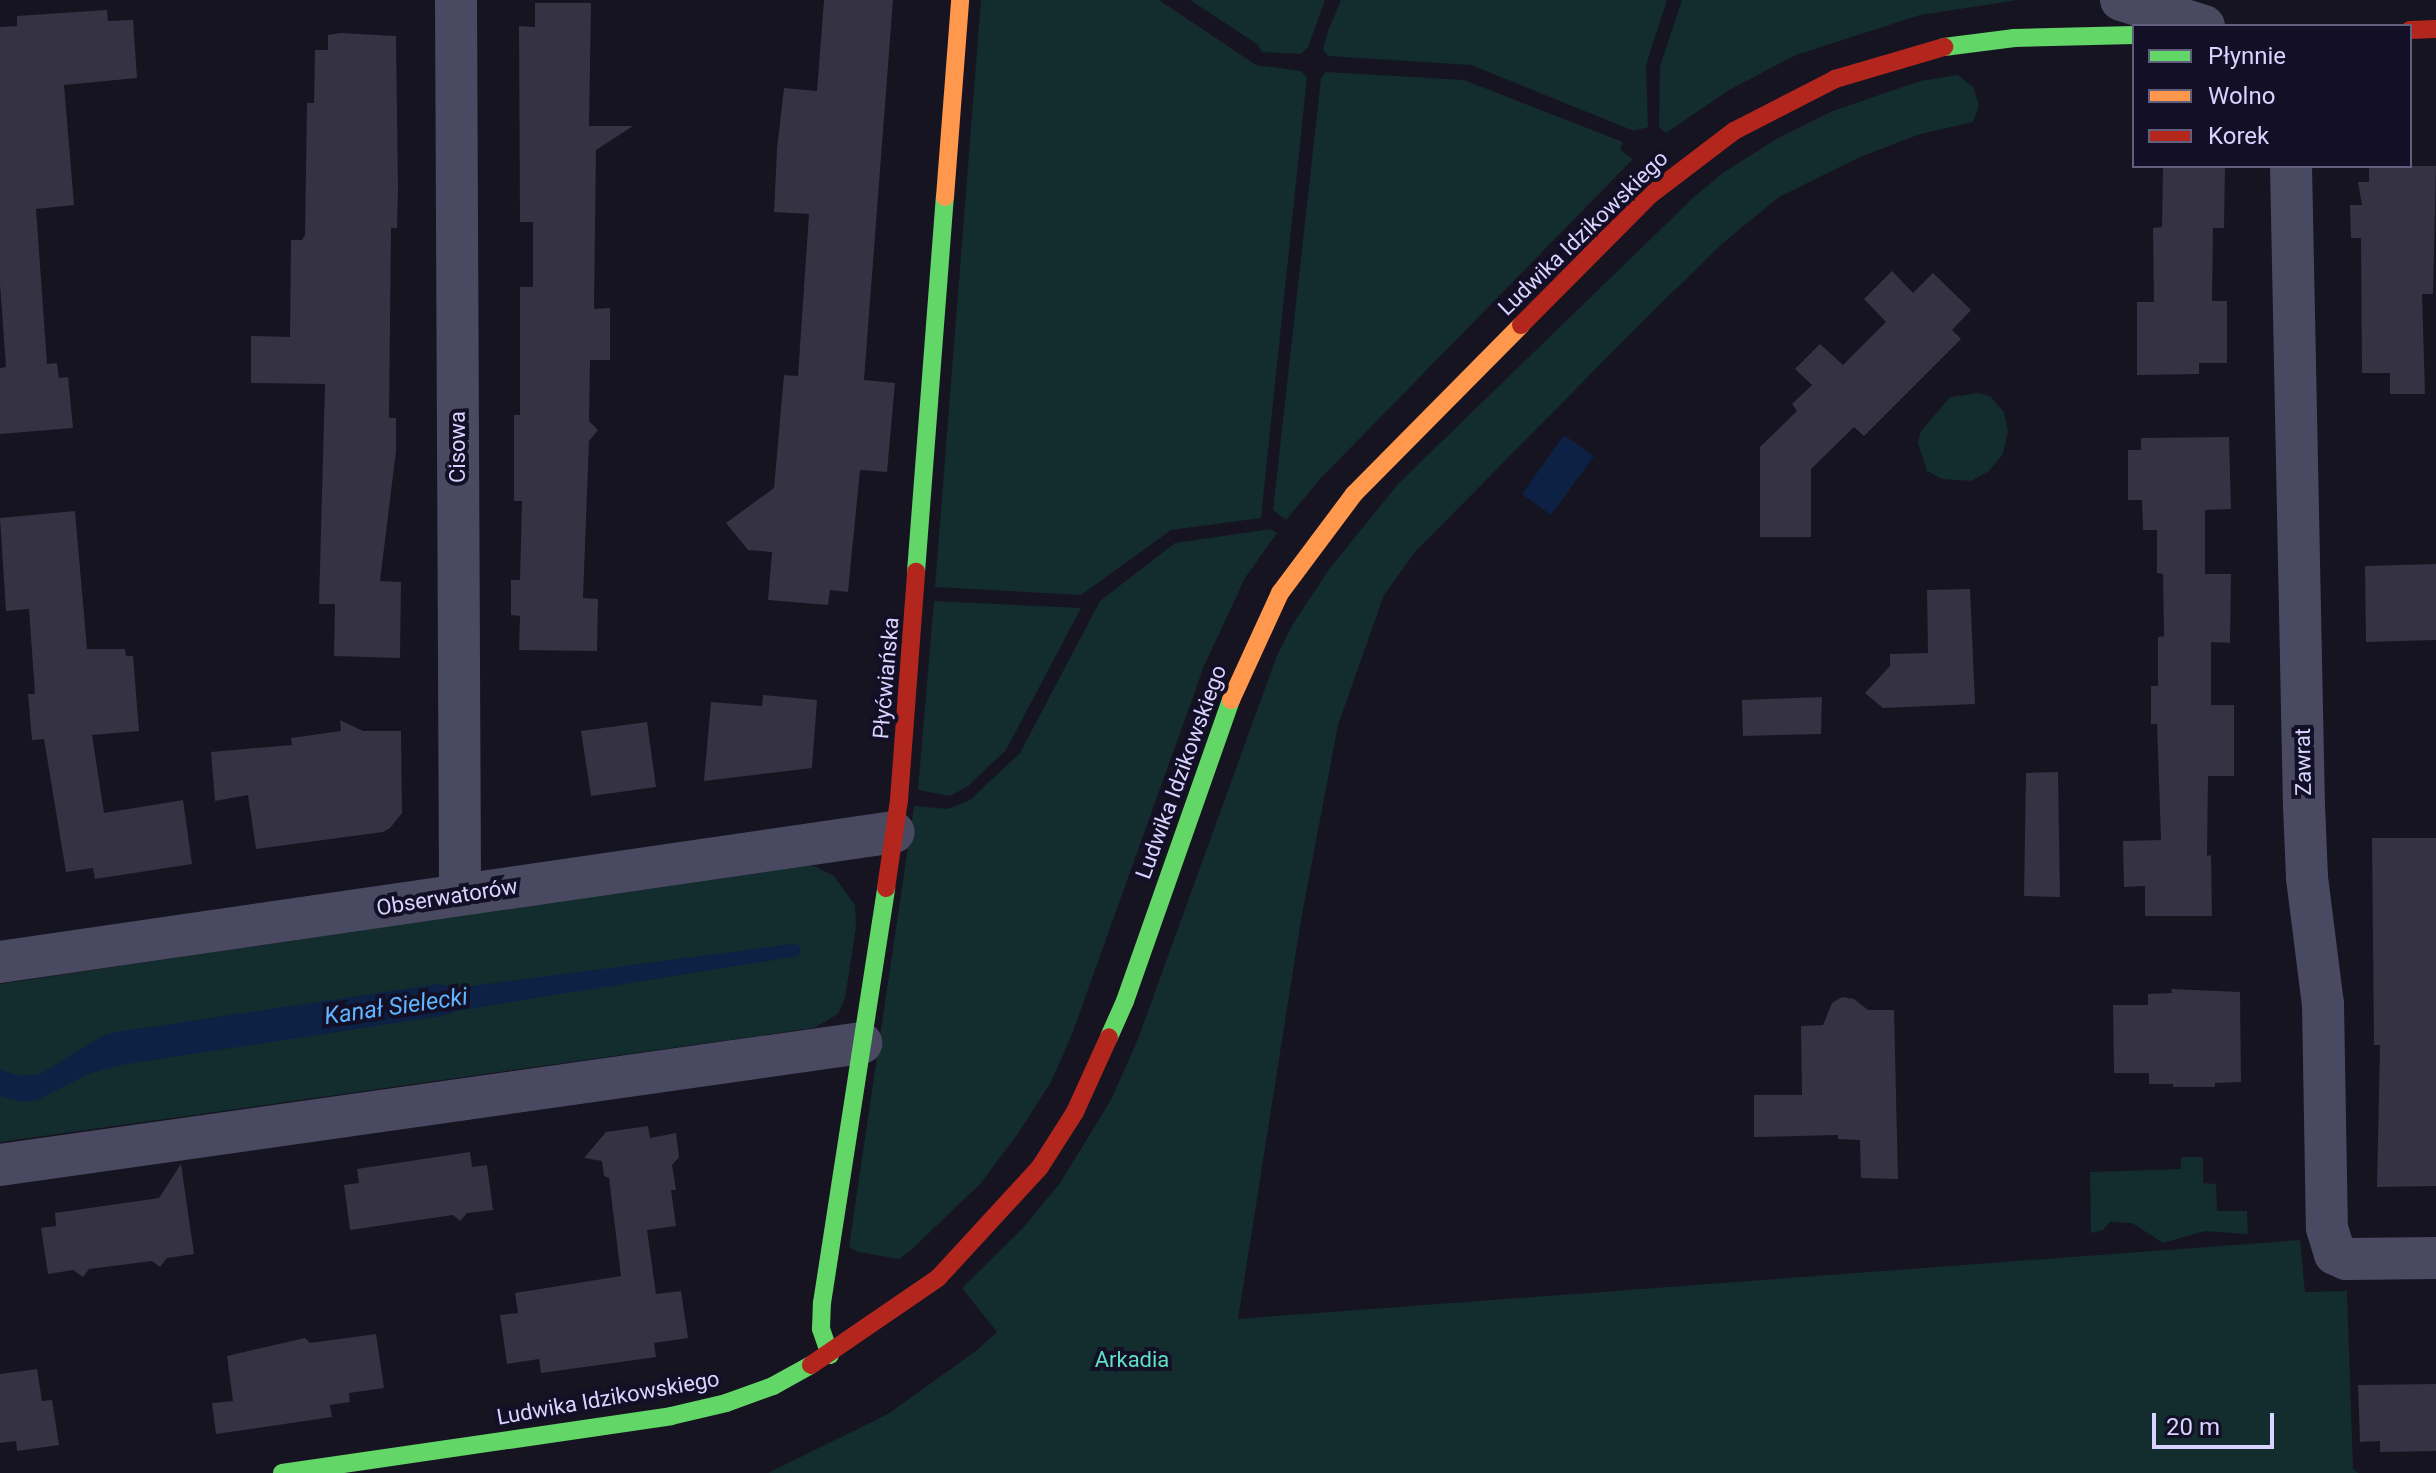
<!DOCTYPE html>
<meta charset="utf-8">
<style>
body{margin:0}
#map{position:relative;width:2436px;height:1473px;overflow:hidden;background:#161421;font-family:Roboto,sans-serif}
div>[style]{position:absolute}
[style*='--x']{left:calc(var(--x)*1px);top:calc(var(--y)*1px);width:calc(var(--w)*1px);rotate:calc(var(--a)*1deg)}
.green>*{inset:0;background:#132c2d}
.water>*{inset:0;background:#0d2144}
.building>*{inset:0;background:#343243}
.street>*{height:42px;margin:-21px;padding:0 21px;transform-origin:21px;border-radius:21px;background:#4a4962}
.fast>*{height:18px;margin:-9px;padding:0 9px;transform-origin:9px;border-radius:9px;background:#63d668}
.slow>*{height:18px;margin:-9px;padding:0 9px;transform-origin:9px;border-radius:9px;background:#ff974d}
.jam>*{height:18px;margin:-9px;padding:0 9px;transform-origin:9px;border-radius:9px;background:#b3261e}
span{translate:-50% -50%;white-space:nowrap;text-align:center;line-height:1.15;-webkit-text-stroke:8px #130f26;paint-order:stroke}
.street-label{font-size:22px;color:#d9d4ff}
.park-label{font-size:22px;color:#5fe0c0}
.water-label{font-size:24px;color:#62b6ff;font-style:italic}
.legend{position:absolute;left:2132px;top:24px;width:280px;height:144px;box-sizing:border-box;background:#130f26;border:2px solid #625e7d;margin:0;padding:10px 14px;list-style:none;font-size:24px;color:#d9d4ff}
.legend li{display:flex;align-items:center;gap:16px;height:40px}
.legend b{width:40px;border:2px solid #625e7d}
.scale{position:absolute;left:2152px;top:1413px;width:122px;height:36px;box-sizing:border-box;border:4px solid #d9d4ff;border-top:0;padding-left:10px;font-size:24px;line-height:28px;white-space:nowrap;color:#d9d4ff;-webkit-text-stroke:6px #130f26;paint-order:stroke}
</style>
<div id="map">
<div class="green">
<div style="clip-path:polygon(981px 0,1159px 0,1256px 65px,1301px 71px,1307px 77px,1261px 518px,1171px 530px,1081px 595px,935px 587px)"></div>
<div style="clip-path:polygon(1190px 0,1325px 0,1308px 47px,1301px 54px,1262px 52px,1257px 44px)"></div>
<div style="clip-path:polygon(1341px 0,1667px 0,1646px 65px,1648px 127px,1634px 131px,1471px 65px,1328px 56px,1323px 50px,1328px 31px)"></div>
<div style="clip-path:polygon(1682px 0,2018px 0,1920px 15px,1796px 55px,1729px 90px,1666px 133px,1659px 127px,1660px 66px)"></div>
<div style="clip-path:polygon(1326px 72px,1464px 80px,1623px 142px,1620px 150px,1633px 159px,1320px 479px,1286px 520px,1273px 510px,1321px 78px)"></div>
<div style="clip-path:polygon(1958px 75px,1973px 87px,1979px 105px,1973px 122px,1920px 134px,1860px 157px,1779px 197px,1724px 242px,1644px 320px,1415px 552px,1384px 595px,1338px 725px,1301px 920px,1238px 1319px,2300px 1240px,2305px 1292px,2347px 1291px,2353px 1469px,2359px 1473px,768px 1473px,888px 1414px,976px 1351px,997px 1332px,962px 1288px,1023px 1228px,1060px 1183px,1111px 1100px,1138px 1039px,1276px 658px,1293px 624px,1330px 568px,1399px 483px,1694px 197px,1723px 173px,1778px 138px,1833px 111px,1920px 81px)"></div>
<div style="clip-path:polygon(1979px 393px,1990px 396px,2004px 412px,2008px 431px,2003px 454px,1989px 471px,1971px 481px,1942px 479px,1927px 471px,1918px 443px,1921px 431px,1950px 397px)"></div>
<div style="clip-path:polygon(1271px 529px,1277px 533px,1245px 578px,1204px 666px,1072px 1034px,1051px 1082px,1017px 1135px,980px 1184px,911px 1250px,899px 1259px,858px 1252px,849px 1247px,914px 806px,948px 809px,970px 800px,1020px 753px,1100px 601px,1175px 543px)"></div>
<div style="clip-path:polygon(934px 601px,1081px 608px,1006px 750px,968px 786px,950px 796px,918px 790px)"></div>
<div style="clip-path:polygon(799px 865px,814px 866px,834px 876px,855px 905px,856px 928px,845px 998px,838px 1014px,814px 1028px,0 1142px,0 984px)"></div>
<div style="clip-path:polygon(2181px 1157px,2203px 1157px,2203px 1183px,2216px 1184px,2217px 1211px,2247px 1211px,2248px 1234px,2205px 1231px,2163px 1243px,2132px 1223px,2110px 1222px,2103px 1230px,2091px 1233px,2090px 1172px,2181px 1169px)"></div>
</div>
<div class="water">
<div style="clip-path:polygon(1564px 435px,1594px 456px,1551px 515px,1522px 494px)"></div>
<div style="clip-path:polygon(793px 944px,801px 946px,799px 956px,461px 1010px,441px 1016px,121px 1065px,91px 1073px,37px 1100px,22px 1102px,0 1096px,0 1070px,21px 1076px,40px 1074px,104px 1035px,117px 1032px,439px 984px,457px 988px)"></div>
</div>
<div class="building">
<div style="clip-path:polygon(824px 0,893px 0,864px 380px,895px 383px,887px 472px,860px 470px,848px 592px,830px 590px,828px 605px,768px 600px,772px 552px,748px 550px,726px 523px,774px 488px,784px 375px,798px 376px,809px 214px,774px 212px,777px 149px,784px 88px,817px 91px)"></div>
<div style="clip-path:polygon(535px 3px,591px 3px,589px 126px,633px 126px,596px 150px,594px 309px,610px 308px,610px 360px,590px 360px,589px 421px,598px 430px,589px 441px,583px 598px,598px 599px,597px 651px,519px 650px,520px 616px,511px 615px,511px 580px,520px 580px,522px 501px,514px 501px,514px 415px,520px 415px,520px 287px,533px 287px,533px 222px,520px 222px,519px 26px,535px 27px)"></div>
<div style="clip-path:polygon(107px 10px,108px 21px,133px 20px,137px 78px,64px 85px,74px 205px,36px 209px,47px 364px,57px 363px,59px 378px,68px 377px,73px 428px,0 434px,0 368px,6px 367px,0 284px,0 27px,17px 26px,17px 16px)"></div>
<div style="clip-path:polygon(341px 33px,396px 36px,398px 189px,397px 228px,391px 228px,389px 418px,396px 418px,396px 451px,380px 581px,401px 582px,400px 658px,334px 656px,335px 604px,319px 604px,325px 384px,251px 383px,251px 336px,290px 337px,291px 240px,302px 240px,305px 235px,307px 103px,314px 103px,315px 50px,328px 50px,328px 35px)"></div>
<div style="clip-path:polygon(2163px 166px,2225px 166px,2224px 228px,2213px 228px,2212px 301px,2227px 301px,2227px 363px,2199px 363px,2199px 374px,2137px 375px,2137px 302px,2154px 302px,2153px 228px,2162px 227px)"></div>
<div style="clip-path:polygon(2369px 166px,2436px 166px,2433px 294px,2422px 294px,2425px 394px,2390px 394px,2390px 373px,2362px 373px,2361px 238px,2351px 238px,2350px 205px,2362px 205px,2358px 182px,2369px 182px)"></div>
<div style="clip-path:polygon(1892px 271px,1913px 293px,1933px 273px,1971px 310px,1952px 330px,1961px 339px,1864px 436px,1854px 427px,1811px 469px,1811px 537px,1760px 537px,1760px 447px,1797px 411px,1792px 404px,1812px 385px,1795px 369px,1820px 344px,1843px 365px,1886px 322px,1864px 299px)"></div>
<div style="clip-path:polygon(2229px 437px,2231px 509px,2205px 510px,2205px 574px,2231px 574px,2230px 643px,2211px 642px,2211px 705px,2234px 705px,2234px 776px,2208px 776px,2207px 856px,2211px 855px,2212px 916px,2145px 916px,2145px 886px,2124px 887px,2123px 841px,2161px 840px,2157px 724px,2151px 724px,2151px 686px,2158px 686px,2158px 637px,2164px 636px,2163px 574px,2157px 573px,2157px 530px,2143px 530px,2142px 500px,2128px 500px,2128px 450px,2141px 450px,2141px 438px)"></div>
<div style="clip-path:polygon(75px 511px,87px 649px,125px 649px,126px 656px,133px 656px,139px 731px,92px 735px,104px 813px,183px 800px,192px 864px,95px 879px,93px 868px,66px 872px,44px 739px,32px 740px,28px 694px,35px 694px,29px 609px,6px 611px,0 518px)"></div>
<div style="clip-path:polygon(2436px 564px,2436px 640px,2366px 642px,2365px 566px)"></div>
<div style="clip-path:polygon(1970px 589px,1975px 704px,1883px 708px,1865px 693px,1890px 666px,1890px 654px,1928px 653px,1927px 590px)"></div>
<div style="clip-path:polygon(763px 695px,817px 700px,812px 768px,704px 781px,711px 702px,762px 706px)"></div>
<div style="clip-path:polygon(1822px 697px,1821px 734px,1743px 736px,1742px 700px)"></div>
<div style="clip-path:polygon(340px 720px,363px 731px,401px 731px,402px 813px,390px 828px,383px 832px,256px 849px,248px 795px,215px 801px,211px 752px,292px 745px,291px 738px,341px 731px)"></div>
<div style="clip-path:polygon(647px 722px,656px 787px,591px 796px,581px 731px)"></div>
<div style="clip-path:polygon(2058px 772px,2060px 897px,2024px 896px,2026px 773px)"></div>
<div style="clip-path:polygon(2372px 838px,2436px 838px,2436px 1186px,2377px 1187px,2380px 1045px,2374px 1045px)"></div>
<div style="clip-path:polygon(2171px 989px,2240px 992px,2241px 1082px,2215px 1083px,2215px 1087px,2173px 1087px,2173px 1084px,2149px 1084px,2149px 1073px,2114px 1073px,2113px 1005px,2148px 1005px,2148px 994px,2172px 993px)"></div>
<div style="clip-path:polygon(1842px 997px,1854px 999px,1868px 1010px,1894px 1010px,1898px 1179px,1861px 1178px,1860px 1140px,1838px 1139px,1838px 1135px,1754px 1137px,1754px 1095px,1802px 1095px,1801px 1026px,1823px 1025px,1832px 1003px)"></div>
<div style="clip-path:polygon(648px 1126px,650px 1138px,676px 1133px,679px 1157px,672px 1165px,676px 1190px,671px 1190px,676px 1226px,647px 1230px,656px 1294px,681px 1291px,688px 1338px,654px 1343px,656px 1357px,599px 1365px,541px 1373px,539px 1359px,507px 1364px,500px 1315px,518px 1313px,515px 1293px,621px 1276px,609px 1178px,604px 1176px,602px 1161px,584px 1158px,606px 1132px)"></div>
<div style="clip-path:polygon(470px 1152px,472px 1167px,487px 1165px,493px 1210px,467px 1213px,460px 1221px,453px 1215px,350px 1230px,344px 1185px,359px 1183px,357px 1169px)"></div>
<div style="clip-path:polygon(181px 1164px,194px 1254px,167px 1258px,160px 1267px,152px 1261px,89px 1269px,83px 1277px,73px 1270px,48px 1274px,41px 1228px,56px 1226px,55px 1213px,159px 1198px)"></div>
<div style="clip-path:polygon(376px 1334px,384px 1388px,349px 1393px,350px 1402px,330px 1405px,332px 1417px,216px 1434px,212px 1403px,233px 1401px,227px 1356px,305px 1338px,310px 1343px)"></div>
<div style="clip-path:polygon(37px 1369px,42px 1401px,52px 1400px,59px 1445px,17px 1451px,16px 1441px,0 1443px,0 1374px)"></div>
<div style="clip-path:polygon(2436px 1384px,2436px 1451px,2380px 1452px,2380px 1441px,2360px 1442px,2358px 1385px)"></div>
</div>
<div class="street">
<div style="--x:456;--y:0;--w:894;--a:89.74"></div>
<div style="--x:2121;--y:0;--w:87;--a:17.4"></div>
<div style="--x:2291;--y:166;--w:640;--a:88.84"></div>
<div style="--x:2304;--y:806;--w:72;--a:87.6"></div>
<div style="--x:2307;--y:878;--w:127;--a:82.8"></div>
<div style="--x:2323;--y:1004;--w:224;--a:89"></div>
<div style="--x:2327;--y:1228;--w:27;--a:73"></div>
<div style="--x:2335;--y:1254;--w:12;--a:24"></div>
<div style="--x:2346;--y:1259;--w:90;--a:-0.6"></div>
<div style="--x:0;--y:962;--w:903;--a:-8.27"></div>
<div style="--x:0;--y:1165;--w:870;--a:-8.06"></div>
</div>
<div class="fast">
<div style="--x:1944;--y:47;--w:71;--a:-7.3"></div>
<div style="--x:2014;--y:38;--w:120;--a:-1.4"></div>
<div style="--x:916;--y:572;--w:376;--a:-85.6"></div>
<div style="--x:1109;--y:1037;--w:39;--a:-66"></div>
<div style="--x:1125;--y:1001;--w:319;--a:-70.6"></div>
<div style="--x:830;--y:1355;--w:28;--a:-109"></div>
<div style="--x:821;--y:1329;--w:26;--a:-88"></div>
<div style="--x:822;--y:1303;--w:420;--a:-81.2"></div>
<div style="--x:282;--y:1473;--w:393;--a:-8.3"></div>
<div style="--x:671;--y:1416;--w:57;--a:-13.3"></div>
<div style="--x:726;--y:1403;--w:50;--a:-19.9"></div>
<div style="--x:773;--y:1386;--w:43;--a:-28.9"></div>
</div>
<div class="slow">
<div style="--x:945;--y:197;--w:198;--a:-85.6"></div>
<div style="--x:1231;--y:700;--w:118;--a:-65.4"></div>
<div style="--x:1280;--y:593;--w:124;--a:-53.2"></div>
<div style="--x:1354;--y:494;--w:238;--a:-45.3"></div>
</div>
<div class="jam">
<div style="--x:2410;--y:30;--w:26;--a:-2"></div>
<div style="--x:1521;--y:325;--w:183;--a:-45.2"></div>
<div style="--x:1650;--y:195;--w:106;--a:-37.3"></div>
<div style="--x:1734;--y:131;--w:114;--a:-27.2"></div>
<div style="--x:1835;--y:79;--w:114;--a:-16.4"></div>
<div style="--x:886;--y:888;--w:89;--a:-81.6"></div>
<div style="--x:899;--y:800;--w:229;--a:-85.7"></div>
<div style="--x:811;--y:1365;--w:154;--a:-34.4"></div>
<div style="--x:938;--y:1278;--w:151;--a:-47.4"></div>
<div style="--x:1040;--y:1167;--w:65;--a:-57.5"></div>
<div style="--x:1075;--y:1112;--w:82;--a:-65.6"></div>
</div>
<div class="street-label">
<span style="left:1583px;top:233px;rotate:-44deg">Ludwika Idzikowskiego</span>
<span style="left:458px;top:447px;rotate:-90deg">Cisowa</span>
<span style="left:886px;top:678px;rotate:-85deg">Płyćwiańska</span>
<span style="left:2303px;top:762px;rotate:-91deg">Zawrat</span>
<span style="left:1181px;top:772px;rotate:-70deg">Ludwika Idzikowskiego</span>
<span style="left:447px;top:897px;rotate:-9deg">Obserwatorów</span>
<span style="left:608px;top:1398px;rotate:-10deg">Ludwika Idzikowskiego</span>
</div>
<div class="park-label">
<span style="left:1132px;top:1360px">Arkadia</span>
</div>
<div class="water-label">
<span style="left:396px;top:1007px;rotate:-8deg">Kanał Sielecki</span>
</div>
<ul class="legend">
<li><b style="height:10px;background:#63d668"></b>Płynnie</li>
<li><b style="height:10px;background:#ff974d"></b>Wolno</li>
<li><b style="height:10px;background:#b3261e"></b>Korek</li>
</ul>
<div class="scale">20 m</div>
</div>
